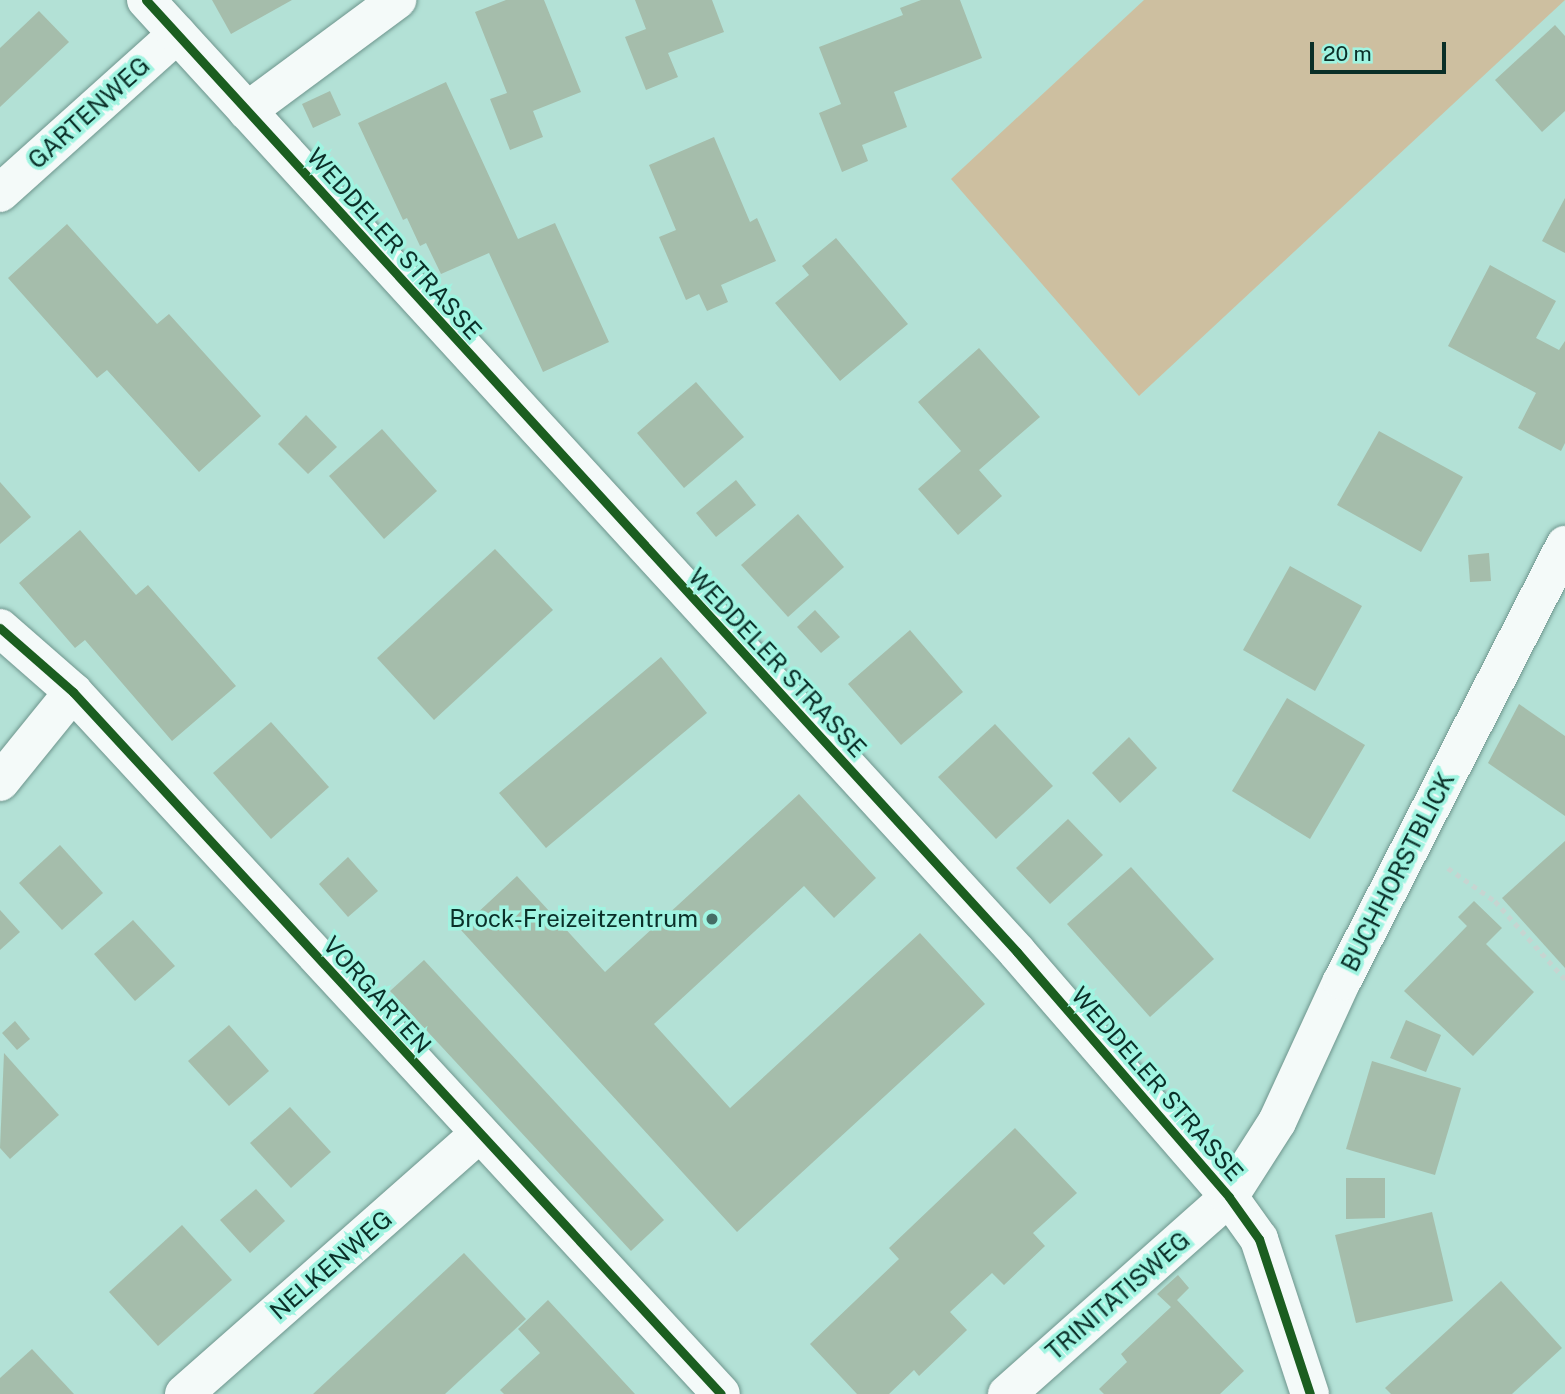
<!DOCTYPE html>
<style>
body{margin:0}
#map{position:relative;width:1565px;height:1394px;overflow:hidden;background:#b3e1d6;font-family:"Public Sans",sans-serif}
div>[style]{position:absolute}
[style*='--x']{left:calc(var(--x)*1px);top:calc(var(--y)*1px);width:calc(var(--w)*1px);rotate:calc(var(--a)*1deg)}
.green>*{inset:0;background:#cdbfa0}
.building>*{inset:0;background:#a5bdab}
.path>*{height:4.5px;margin-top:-2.25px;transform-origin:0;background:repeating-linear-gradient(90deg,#c6d5d1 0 5px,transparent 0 10px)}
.roads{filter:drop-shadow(0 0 2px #6e958d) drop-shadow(0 0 2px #6e958d)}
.street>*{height:38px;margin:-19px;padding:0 19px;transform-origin:19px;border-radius:19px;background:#f4faf9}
.secondary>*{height:38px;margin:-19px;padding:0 19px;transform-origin:19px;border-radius:19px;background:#f4faf9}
.cycleway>*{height:9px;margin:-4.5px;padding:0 4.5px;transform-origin:4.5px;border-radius:4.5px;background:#1b5e20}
.dots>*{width:19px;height:19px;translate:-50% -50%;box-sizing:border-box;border:4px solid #a0f4e1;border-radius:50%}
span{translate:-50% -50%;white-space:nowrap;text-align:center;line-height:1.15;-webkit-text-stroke:7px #a0f4e1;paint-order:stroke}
.street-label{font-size:24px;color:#0a2f28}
.poi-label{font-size:24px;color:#0a2f28}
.right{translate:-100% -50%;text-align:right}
.scale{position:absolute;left:1310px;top:42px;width:136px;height:32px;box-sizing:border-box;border:4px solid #0a2f28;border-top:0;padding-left:9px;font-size:21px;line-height:24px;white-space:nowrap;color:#0a2f28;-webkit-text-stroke:5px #a0f4e1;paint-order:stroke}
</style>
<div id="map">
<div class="green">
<div style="clip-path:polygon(1144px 0,1565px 0,1139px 396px,951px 179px)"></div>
</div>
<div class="building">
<div style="clip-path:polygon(212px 0,292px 0,231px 34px)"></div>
<div style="clip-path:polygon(506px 0,544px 0,581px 92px,533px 111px,543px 137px,510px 150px,490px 99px,507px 93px,475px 12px)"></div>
<div style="clip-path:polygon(635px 0,712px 0,724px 32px,668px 53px,678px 77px,646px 90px,625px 37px,646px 29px)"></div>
<div style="clip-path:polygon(921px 0,960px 0,982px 58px,894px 92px,907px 127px,862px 145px,868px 161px,842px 172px,819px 113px,841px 104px,819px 47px,903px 15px,900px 8px)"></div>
<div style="clip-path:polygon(39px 11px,69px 42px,0 107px,0 48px)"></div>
<div style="clip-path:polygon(1555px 25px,1565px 36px,1565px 111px,1542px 132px,1495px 80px)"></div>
<div style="clip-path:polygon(446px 82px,518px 239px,555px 223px,609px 342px,543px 372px,489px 253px,441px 274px,426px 243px,420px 246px,407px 218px,403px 220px,358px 123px)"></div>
<div style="clip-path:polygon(330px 91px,341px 115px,313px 128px,302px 104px)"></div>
<div style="clip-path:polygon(714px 137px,750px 222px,757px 218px,776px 261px,721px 285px,728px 302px,707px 311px,699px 294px,686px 300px,659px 237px,676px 230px,649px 165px)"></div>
<div style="clip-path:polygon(1565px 198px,1565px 253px,1542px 241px)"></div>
<div style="clip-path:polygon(67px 224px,157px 324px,169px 314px,261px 416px,199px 472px,107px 370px,97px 378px,8px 278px)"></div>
<div style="clip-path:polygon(836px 238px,908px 324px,840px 381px,775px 303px,809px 275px,802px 266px)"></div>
<div style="clip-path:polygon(1490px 265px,1556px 301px,1536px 338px,1559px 350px,1565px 341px,1565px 443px,1561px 451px,1518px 428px,1536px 393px,1448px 346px)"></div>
<div style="clip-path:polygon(979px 348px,1040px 417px,979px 470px,1002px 496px,958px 535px,918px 489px,961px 451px,918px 402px)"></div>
<div style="clip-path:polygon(696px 382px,744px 437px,684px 488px,637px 433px)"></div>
<div style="clip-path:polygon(306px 415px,337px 447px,308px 474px,278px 444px)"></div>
<div style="clip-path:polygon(382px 429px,437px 491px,384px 539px,329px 476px)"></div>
<div style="clip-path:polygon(1379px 431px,1463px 477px,1421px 552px,1337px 505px)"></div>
<div style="clip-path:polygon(736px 480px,756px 505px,716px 537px,696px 513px)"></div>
<div style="clip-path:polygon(0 482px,31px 517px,0 544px)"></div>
<div style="clip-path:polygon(798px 514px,844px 567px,788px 617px,741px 565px)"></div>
<div style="clip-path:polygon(80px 530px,136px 595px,148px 585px,236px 686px,172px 741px,85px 640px,75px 648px,19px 583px)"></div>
<div style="clip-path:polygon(495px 549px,553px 610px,434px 720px,377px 658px)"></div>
<div style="clip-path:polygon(1489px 553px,1491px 581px,1470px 582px,1468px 555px)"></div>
<div style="clip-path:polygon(1290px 566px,1362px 606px,1315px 691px,1243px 650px)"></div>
<div style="clip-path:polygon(815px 610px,840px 637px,821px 653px,797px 627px)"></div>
<div style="clip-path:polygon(910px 630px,963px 692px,901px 745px,848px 684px)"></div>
<div style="clip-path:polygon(661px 657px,707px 713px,546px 848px,499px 793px)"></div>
<div style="clip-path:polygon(1287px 698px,1365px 745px,1310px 839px,1232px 791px)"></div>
<div style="clip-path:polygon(1519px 704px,1565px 736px,1565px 816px,1488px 763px)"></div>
<div style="clip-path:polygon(271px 722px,329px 787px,271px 839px,213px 773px)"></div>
<div style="clip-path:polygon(995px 724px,1053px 786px,996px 839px,938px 777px)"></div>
<div style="clip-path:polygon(1129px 737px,1157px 768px,1120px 803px,1092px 773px)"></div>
<div style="clip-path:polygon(799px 794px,876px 878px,834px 918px,804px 886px,654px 1024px,730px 1108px,920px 933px,985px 1004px,737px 1232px,460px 929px,517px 876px,605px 972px)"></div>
<div style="clip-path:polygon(1068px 819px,1103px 855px,1050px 904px,1016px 868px)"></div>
<div style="clip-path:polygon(1565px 841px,1565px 968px,1502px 898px)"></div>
<div style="clip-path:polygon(60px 845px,103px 893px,62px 930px,19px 883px)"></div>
<div style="clip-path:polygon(348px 857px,378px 891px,348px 917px,319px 884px)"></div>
<div style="clip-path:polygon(1131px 867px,1214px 959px,1150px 1017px,1067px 924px)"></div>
<div style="clip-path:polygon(1474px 901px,1502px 928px,1486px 944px,1534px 992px,1473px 1056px,1404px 991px,1467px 926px,1458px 917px)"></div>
<div style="clip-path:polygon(0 910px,20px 932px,0 950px)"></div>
<div style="clip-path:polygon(133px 920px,175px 966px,135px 1001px,94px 954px)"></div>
<div style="clip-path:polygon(424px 960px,664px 1220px,631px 1251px,390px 991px)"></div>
<div style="clip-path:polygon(1406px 1020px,1441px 1035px,1426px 1072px,1390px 1058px)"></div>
<div style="clip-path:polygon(15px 1021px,30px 1039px,17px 1050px,2px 1033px)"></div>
<div style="clip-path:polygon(229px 1025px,269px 1071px,229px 1106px,188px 1061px)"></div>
<div style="clip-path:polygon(4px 1053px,59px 1115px,10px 1159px,0 1148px)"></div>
<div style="clip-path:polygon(1372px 1061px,1461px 1088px,1435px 1175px,1346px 1149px)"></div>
<div style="clip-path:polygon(290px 1107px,331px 1152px,291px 1188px,250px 1143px)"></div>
<div style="clip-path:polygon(1015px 1128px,1077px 1193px,1033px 1233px,1045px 1246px,1004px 1285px,992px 1273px,950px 1312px,967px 1330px,919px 1376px,914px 1370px,889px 1394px,857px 1394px,810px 1344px,899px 1259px,889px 1248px)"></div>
<div style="clip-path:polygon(1346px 1178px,1385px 1178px,1385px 1218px,1346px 1219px)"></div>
<div style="clip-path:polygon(256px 1189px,285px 1221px,250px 1253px,220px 1220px)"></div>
<div style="clip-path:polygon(1432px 1212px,1453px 1301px,1356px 1323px,1335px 1235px)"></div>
<div style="clip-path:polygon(182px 1225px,232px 1280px,158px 1346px,109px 1292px)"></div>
<div style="clip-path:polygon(464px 1253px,526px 1319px,445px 1394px,313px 1394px)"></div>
<div style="clip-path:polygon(1178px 1275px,1189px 1288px,1177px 1300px,1244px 1371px,1220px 1394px,1104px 1394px,1099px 1389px,1127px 1362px,1121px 1354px,1171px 1307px,1157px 1294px)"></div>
<div style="clip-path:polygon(1501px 1281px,1562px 1348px,1512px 1394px,1391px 1394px,1385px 1388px)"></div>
<div style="clip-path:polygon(548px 1300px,635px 1394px,504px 1394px,500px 1390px,540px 1353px,518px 1329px)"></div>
<div style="clip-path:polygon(32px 1349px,74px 1394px,0 1394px,0 1378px)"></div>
</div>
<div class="path">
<div style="--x:1448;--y:868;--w:57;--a:35.1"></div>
<div style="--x:1495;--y:901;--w:105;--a:48.1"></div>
</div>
<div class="roads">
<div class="street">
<div style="--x:247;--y:111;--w:187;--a:-36.5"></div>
<div style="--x:0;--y:193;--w:238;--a:-41.9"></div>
<div style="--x:0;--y:628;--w:97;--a:41.2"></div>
<div style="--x:73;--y:692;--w:955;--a:47.29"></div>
<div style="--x:0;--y:782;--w:116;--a:-51"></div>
<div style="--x:184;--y:1394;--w:390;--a:-41.4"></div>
<div style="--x:1007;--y:1394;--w:297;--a:-41.6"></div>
<div style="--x:1229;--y:1197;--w:89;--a:-57.4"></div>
<div style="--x:1277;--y:1122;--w:155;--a:-65.3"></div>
<div style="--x:1342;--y:981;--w:490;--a:-62.9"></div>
</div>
<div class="secondary">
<div style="--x:146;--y:0;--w:1290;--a:47.54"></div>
<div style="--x:1017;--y:952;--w:324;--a:49.1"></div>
<div style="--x:1229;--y:1197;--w:52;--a:54.5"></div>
<div style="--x:1259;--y:1239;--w:163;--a:71.8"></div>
</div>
</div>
<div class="cycleway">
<div style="--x:146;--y:0;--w:1290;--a:47.54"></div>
<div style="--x:1017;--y:952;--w:324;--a:49.1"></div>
<div style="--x:1229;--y:1197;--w:52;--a:54.5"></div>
<div style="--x:1259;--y:1239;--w:163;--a:71.8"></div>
<div style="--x:0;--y:628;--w:97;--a:41.2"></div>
<div style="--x:73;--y:692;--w:955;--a:47.29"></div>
</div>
<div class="dots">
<div style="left:712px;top:919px;background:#456d65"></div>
</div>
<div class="street-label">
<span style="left:89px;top:113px;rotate:-42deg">GARTENWEG</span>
<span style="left:394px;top:244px;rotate:48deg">WEDDELER STRASSE</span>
<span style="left:777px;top:663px;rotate:47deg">WEDDELER STRASSE</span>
<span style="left:1398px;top:872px;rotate:-63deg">BUCHHORSTBLICK</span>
<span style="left:377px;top:995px;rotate:48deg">VORGARTEN</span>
<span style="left:1157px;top:1084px;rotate:49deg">WEDDELER STRASSE</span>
<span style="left:331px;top:1265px;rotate:-41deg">NELKENWEG</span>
<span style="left:1118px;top:1296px;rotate:-41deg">TRINITATISWEG</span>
</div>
<div class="poi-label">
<span class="right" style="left:698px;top:919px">Brock-Freizeitzentrum</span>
</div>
<div class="scale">20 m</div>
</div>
